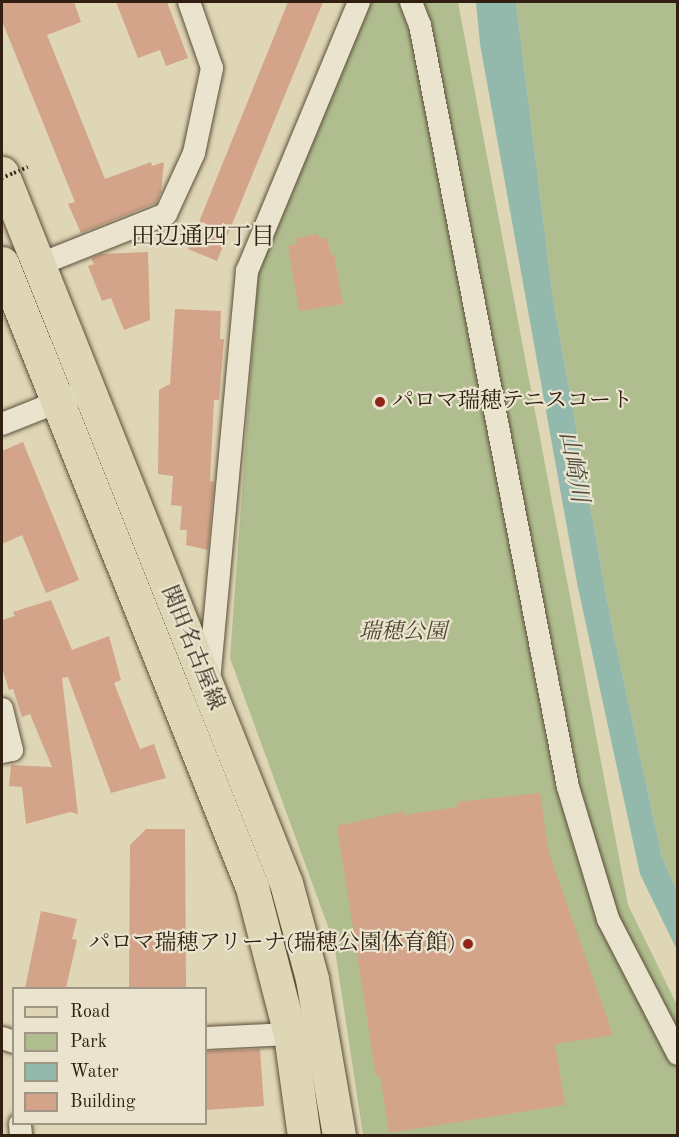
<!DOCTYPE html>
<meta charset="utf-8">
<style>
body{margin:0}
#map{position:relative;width:679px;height:1137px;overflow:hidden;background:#dfd6b5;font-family:"Old Standard TT","Noto Serif JP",serif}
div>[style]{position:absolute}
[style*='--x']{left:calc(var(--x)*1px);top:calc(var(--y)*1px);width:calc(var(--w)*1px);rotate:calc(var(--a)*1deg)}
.green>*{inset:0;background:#b0be8f}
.water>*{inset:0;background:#93b9ad}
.building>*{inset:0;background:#d3a489}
.roads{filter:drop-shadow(0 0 2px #5c4e3a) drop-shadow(0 0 2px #5c4e3a)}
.street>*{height:22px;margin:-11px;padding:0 11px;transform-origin:11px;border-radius:11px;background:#eae4cf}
.primary>*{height:33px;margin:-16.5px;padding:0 16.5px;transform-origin:16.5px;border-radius:16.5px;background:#dfd6b5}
.path-bridge>*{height:4px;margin-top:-2px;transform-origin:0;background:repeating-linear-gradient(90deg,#312011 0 1.5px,transparent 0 4.5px)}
.dots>*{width:16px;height:16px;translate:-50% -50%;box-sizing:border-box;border:3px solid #eae4cf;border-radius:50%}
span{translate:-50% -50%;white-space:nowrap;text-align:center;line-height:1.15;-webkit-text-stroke:4.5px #eae4cf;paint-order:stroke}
.poi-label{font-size:22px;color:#312011}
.left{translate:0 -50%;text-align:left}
.right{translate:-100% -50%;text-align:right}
.park-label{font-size:22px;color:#514830;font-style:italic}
.street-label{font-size:22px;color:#312011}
.neighbourhood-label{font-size:24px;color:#312011}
.water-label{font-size:24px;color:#4e4e40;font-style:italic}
.frame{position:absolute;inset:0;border:3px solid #312011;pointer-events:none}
.legend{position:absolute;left:12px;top:987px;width:195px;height:138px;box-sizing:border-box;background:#eae4cf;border:2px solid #a09683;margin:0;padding:8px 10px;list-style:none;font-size:18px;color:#312011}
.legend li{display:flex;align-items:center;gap:12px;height:30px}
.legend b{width:30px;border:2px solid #a09683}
</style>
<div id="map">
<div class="green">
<div style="clip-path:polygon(368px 2px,458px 2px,628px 905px,677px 1005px,677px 1135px,363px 1135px,334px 943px,230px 658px,258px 270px)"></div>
<div style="clip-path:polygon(516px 2px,677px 2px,677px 891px,662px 857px,611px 622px,553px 299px)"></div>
</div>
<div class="water">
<div style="clip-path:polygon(476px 2px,516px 2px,553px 299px,611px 622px,662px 857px,677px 891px,677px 950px,640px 874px,577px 583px,480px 44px)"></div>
</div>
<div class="building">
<div style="clip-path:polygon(2px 2px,74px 2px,81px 22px,47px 35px,105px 179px,151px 162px,152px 166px,164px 162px,161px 192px,156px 203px,81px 233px,68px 204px,75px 202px,2px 21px)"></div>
<div style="clip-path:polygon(116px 2px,167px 2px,188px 58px,166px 66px,160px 50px,138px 58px)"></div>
<div style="clip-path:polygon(288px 2px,323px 2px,217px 261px,188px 249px)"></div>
<div style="clip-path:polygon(318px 234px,319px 239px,327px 237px,331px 255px,334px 254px,343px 304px,299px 311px,288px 246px,297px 244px,296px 238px)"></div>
<div style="clip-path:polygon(148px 252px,150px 320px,124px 330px,111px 298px,102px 301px,88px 266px,94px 264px,91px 258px,101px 254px)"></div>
<div style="clip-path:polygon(175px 309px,221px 311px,220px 339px,224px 339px,219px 400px,214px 400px,210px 481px,214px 482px,208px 550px,186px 545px,187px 530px,180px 530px,182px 506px,171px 505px,173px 476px,158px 474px,159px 390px,170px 384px)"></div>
<div style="clip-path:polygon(23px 442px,79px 580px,46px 593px,22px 535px,2px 544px,2px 451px)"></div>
<div style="clip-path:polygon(51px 600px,72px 650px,109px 636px,121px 680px,114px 683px,140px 749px,154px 744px,166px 778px,111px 793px,68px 677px,62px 678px,78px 814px,70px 812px,26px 824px,22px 787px,9px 786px,11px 765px,52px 767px,30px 714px,22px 717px,13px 689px,9px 690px,2px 668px,2px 620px,15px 616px,13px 612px)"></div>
<div style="clip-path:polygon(540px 793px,549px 853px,613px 1035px,555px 1044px,565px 1105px,389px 1133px,380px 1075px,376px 1076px,337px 826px,404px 811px,404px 815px,457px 807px,457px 802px)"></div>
<div style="clip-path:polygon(146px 829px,185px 829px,186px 988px,129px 988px,130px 845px)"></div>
<div style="clip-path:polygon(41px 911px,77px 919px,72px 939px,77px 940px,66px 988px,25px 988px)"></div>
<div style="clip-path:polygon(260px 1049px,264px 1106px,206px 1110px,206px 1051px)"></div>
</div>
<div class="roads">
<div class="street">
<div style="--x:411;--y:2;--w:25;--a:69"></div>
<div style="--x:420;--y:25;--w:776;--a:79.01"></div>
<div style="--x:568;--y:787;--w:138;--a:73.1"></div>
<div style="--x:608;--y:919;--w:152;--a:62.6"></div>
<div style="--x:38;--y:265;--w:138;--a:-21.7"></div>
<div style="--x:166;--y:214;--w:67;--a:-65.3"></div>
<div style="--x:194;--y:153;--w:87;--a:-78"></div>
<div style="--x:212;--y:68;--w:70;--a:-109.2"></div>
<div style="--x:2;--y:424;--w:73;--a:-21.7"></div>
<div style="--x:209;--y:681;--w:412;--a:-84.7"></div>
<div style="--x:247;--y:271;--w:291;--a:-67.4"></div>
<div style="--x:2;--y:709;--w:42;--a:76.3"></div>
<div style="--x:12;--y:750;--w:10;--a:169"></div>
<div style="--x:2;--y:1038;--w:13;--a:18"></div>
<div style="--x:206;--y:1038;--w:84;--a:-2.7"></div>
<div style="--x:20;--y:1124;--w:12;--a:85"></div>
</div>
<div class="primary">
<div style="--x:2;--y:173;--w:765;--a:68.2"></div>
<div style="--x:286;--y:883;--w:99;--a:74.8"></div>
<div style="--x:312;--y:979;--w:159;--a:80.2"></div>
<div style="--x:2;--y:263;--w:672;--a:68.17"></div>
<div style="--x:252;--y:887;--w:152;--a:75.5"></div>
<div style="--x:290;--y:1034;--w:103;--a:82.2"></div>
</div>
</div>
<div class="path-bridge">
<div style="--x:2;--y:178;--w:30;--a:-23"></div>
</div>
<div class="dots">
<div style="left:380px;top:402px;background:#8f2418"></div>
<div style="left:468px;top:944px;background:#8f2418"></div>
</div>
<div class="poi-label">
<span class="left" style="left:392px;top:402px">パロマ瑞穂テニスコート</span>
<span class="right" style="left:456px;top:944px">パロマ瑞穂アリーナ(瑞穂公園体育館)</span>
</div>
<div class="park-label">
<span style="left:403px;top:633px">瑞穂公園</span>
</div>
<div class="street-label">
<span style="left:192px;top:648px;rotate:68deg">関田名古屋線</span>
</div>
<div class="neighbourhood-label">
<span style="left:203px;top:239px">田辺通四丁目</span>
</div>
<div class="water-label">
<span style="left:572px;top:467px;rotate:80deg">山崎川</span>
</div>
<div class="frame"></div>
<ul class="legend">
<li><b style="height:8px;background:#dfd6b5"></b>Road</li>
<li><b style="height:16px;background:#b0be8f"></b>Park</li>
<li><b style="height:16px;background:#93b9ad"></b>Water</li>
<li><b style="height:16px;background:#d3a489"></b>Building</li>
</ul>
</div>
